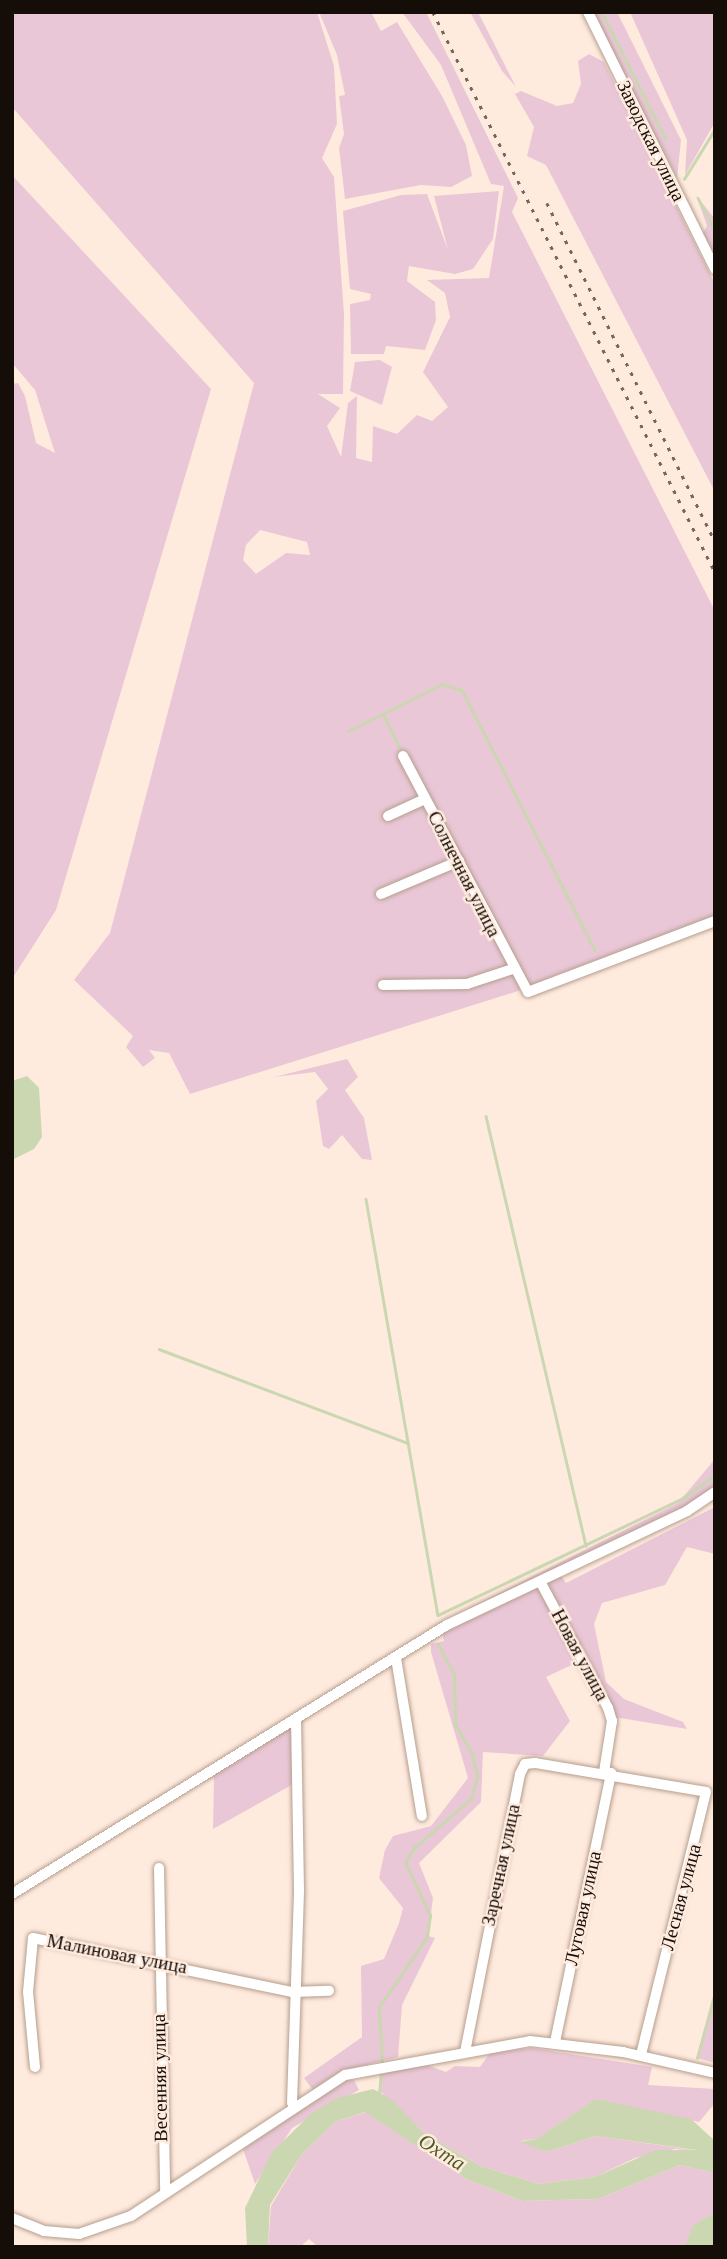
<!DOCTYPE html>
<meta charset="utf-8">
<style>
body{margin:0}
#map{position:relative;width:727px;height:2259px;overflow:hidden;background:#ffebde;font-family:"Times New Roman",serif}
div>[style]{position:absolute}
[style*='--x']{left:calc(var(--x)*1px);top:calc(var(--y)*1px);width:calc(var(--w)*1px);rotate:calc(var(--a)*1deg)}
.green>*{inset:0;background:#eac7d7}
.water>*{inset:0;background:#cad7b0}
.stream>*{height:2.5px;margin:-1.25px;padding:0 1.25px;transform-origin:1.25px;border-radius:1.25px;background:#cad7b0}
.roads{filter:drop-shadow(0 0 2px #b59e8e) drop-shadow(0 0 2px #b59e8e)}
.minor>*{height:10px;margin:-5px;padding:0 5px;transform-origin:5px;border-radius:5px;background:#fff}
.rail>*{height:2.5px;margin-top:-1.25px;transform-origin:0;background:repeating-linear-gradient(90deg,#73665e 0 3.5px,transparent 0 10.5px)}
span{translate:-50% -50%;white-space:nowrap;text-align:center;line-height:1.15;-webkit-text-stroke:5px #ffebde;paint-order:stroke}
.street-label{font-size:19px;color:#150d08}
.water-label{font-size:21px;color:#4b5b22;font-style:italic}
.frame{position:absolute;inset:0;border:14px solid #150d08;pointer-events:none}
</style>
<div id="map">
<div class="green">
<div style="clip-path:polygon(evenodd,12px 12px,317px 12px,334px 66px,337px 124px,322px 158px,334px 177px,344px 314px,343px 394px,318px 394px,340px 408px,327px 426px,341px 457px,348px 403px,357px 396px,356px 458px,372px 462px,373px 426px,397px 434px,417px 415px,432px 421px,448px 407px,423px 372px,450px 317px,445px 293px,427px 280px,489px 278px,504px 186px,491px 184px,441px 65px,402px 12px,426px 12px,518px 198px,512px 212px,715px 611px,715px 916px,515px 992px,190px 1094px,169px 1053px,149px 1050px,155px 1058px,143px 1067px,126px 1047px,133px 1036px,74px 980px,110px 933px,254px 383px,12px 107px,12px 12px,260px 530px,307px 542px,310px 555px,286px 553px,256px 574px,243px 560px,246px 545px,260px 530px)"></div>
<div style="clip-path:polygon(319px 12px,371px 12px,381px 31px,397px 22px,442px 96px,466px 145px,472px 176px,451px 187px,421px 185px,345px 199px,339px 148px,344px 134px,339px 96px,345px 95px,337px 55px)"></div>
<div style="clip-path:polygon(470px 12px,478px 12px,516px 87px,502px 71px)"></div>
<div style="clip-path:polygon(592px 12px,617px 12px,681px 140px,677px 178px)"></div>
<div style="clip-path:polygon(630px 12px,715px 12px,715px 122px,685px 175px,687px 140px)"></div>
<div style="clip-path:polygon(589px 54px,604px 62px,715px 284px,715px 492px,546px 165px,527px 156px,534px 127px,515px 94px,521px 91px,557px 106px,573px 103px,581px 84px,578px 61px)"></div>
<div style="clip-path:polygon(12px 175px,211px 389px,56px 910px,12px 979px,12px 384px,18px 383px,25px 396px,36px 443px,55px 453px,35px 390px,12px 363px)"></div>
<div style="clip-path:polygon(499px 191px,493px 239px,473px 269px,455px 274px,409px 266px,407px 281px,435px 302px,436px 320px,425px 350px,386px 346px,384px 354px,351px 354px,350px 304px,370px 300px,371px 294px,350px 289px,343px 211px,401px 195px,427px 194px,448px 250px,434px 196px)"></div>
<div style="clip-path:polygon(696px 195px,715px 219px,715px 260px,702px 235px,707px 226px)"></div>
<div style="clip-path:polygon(380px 360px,392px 367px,382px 405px,350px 391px,355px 362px)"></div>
<div style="clip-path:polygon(347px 1059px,358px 1077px,345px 1090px,364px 1118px,372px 1160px,362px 1159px,342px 1135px,329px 1149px,323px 1146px,316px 1101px,328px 1089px,315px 1072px,274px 1077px)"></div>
<div style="clip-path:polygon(715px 1459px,715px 1488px,685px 1508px,456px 1615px,678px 1503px)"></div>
<div style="clip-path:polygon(715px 1507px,715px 1554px,687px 1547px,665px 1585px,602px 1603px,594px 1624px,606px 1682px,624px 1699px,683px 1722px,687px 1729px,608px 1716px,578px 1662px,546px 1677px,570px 1721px,543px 1756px,483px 1752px,481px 1802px,419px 1863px,433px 1898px,428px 1936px,435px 1938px,402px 2005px,398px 2057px,341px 2071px,313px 2090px,304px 2078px,362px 2037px,361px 1966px,384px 1959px,399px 1923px,403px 1908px,379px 1878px,385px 1850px,393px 1836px,431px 1826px,468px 1778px,431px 1652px,431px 1644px,444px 1641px,441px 1629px,560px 1574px,566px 1583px)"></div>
<div style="clip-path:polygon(405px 1648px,293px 1724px,297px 1782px,213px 1829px,214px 1777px,143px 1809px)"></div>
<div style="clip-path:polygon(715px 1992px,715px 2063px,697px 2058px)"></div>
<div style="clip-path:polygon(532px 2048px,652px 2067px,648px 2085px,715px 2089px,715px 2103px,699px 2122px,596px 2100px,536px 2139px,521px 2141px,547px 2152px,596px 2136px,701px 2151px,675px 2149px,635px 2158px,595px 2177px,539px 2184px,480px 2166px,423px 2132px,381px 2092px,382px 2072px,427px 2065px,446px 2072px,455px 2066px,480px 2067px,490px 2053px)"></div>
<div style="clip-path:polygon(345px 2080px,354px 2080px,359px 2090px,292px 2128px,255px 2184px,243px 2149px)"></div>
<div style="clip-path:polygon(366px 2112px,468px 2180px,522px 2201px,598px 2199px,680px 2165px,715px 2173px,715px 2212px,685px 2247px,318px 2247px,309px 2239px,300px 2247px,268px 2247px,271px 2206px,302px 2154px,335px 2122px)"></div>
</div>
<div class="water">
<div style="clip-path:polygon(27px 1076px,39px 1088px,42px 1137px,34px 1149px,12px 1160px,12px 1081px)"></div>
<div style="clip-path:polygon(373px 2089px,391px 2099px,423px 2132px,480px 2166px,539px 2184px,595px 2177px,656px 2150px,697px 2150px,596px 2136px,547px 2152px,520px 2142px,536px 2139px,596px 2099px,691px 2119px,715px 2141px,715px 2173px,680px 2165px,598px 2199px,522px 2201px,468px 2180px,365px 2112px,335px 2122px,302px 2154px,270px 2205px,268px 2247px,247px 2247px,245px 2208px,272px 2152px,312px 2113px,337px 2098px)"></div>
<div style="clip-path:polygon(715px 2212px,715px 2247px,685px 2247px,693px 2226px)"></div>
</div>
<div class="stream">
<div style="--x:602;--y:12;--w:142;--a:63.3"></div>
<div style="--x:684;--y:179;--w:59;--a:-58.2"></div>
<div style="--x:698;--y:198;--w:36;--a:62"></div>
<div style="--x:383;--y:714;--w:38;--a:63"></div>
<div style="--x:348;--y:731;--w:105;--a:-26.6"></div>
<div style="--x:442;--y:684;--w:21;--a:17"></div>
<div style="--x:462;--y:690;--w:292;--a:62.9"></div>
<div style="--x:486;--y:1116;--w:441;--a:76.9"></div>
<div style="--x:366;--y:1199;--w:422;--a:80.2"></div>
<div style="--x:438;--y:1615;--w:269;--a:-25.5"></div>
<div style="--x:681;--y:1499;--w:42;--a:-35.2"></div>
<div style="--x:159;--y:1349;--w:266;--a:20.7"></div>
<div style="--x:697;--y:2058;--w:68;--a:-74.7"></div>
<div style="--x:382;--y:2066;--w:59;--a:-92.9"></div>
<div style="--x:379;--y:2007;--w:85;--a:-55.6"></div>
<div style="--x:427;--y:1937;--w:22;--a:-82"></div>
<div style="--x:430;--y:1915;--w:58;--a:-115.7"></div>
<div style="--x:405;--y:1863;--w:17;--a:-59"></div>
<div style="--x:414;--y:1848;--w:75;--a:-40.7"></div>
<div style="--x:471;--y:1799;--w:24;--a:-75"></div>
<div style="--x:477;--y:1776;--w:23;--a:-103"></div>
<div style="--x:472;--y:1754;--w:34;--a:-120"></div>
<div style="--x:455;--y:1725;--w:50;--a:-91.1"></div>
<div style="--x:454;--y:1675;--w:34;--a:-118"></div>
<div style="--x:379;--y:2094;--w:22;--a:-85"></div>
</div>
<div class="roads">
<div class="minor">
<div style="--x:588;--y:12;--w:287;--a:63.7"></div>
<div style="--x:403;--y:756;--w:267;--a:62.1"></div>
<div style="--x:528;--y:992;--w:200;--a:-20.8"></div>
<div style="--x:388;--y:816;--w:41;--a:-24.7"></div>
<div style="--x:381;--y:894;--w:85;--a:-22.9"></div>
<div style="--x:383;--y:985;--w:84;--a:-0.7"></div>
<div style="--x:467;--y:984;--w:48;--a:-18.1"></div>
<div style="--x:541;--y:1583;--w:142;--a:61.8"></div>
<div style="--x:608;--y:1708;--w:14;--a:73"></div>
<div style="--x:612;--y:1721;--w:52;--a:98.9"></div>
<div style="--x:396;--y:1658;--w:160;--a:80.7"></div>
<div style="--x:159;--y:1868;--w:325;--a:88.9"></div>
<div style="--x:12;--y:1894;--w:511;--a:-31.73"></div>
<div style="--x:447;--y:1625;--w:266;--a:-25.4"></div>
<div style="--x:687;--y:1511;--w:34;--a:-34"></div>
<div style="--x:555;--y:2042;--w:275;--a:-78.2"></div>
<div style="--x:465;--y:2052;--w:283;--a:-78.8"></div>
<div style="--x:520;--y:1774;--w:11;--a:-63"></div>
<div style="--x:525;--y:1764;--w:10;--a:-6"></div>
<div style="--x:535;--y:1763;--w:173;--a:9.6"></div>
<div style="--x:706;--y:1792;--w:271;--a:103.9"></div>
<div style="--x:35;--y:2067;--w:75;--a:-95.3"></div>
<div style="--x:28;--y:1992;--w:54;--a:-84.7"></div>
<div style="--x:33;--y:1938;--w:265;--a:11.8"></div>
<div style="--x:292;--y:1992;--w:37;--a:-2"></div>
<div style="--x:292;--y:2103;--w:213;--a:-88.1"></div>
<div style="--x:299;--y:1890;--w:171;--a:-91"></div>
<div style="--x:12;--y:2218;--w:35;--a:22"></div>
<div style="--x:44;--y:2231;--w:35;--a:5"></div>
<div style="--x:79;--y:2234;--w:55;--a:-19.1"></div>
<div style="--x:131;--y:2216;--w:256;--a:-33.4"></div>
<div style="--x:345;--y:2075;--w:188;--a:-10.4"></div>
<div style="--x:530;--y:2041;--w:94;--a:6.7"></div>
<div style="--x:623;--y:2052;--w:94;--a:12.9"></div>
</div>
</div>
<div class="rail">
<div style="--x:433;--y:12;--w:627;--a:63.27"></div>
<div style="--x:547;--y:203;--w:378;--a:63.6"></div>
</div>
<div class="street-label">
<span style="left:651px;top:141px;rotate:64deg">Заводская улица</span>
<span style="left:464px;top:874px;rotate:63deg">Солнечная улица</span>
<span style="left:580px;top:1655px;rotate:62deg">Новая улица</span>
<span style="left:501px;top:1865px;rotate:-78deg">Заречная улица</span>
<span style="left:681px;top:1897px;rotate:-75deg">Лесная улица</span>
<span style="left:583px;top:1908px;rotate:-78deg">Луговая улица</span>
<span style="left:117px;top:1954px;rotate:11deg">Малиновая улица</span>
<span style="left:160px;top:2078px;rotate:-91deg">Весенняя улица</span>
</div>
<div class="water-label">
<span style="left:442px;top:2152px;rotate:32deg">Охта</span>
</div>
<div class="frame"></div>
</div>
